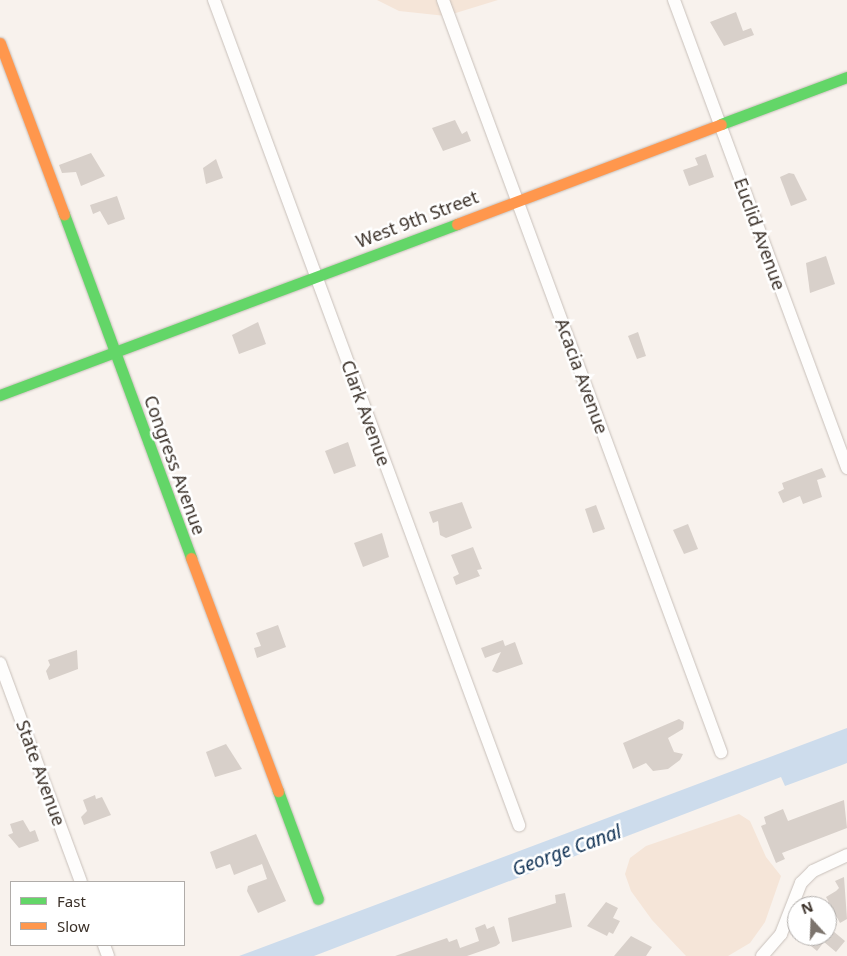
<!DOCTYPE html>
<style>
body{margin:0}
#map{position:relative;width:847px;height:956px;overflow:hidden;background:#f8f2ed;font-family:"Noto Sans",sans-serif}
div>[style]{position:absolute}
[style*='--x']{left:calc(var(--x)*1px);top:calc(var(--y)*1px);width:calc(var(--w)*1px);rotate:calc(var(--a)*1deg)}
.green>*{inset:0;background:#f5e5d8}
.water>*{inset:0;background:#cddcec}
.building>*{inset:0;background:#d8d0ca}
.roads{filter:drop-shadow(0 0 1px #c8c0ba) drop-shadow(0 0 1px #c8c0ba)}
.street>*{height:12px;margin:-6px;padding:0 6px;transform-origin:6px;border-radius:6px;background:#fefdfc}
.fast>*{height:11px;margin:-5.5px;padding:0 5.5px;transform-origin:5.5px;border-radius:5.5px;background:#63d668}
.slow>*{height:11px;margin:-5.5px;padding:0 5.5px;transform-origin:5.5px;border-radius:5.5px;background:#ff974d}
span{translate:-50% -50%;white-space:nowrap;text-align:center;line-height:1.15;-webkit-text-stroke:5px #fff;paint-order:stroke}
.street-label{font-size:18px;color:#3a3028}
.water-label{font-size:19px;color:#0f3154;font-style:italic}
.legend{position:absolute;left:10px;top:881px;width:175px;height:65px;box-sizing:border-box;background:#fff;border:1px solid #b0aca9;margin:0;padding:6px 9px;list-style:none;font-size:15px;color:#3a3028}
.legend li{display:flex;align-items:center;gap:10px;height:25px}
.legend b{width:25px;border:1px solid #b0aca9}
.north{position:absolute;left:787px;top:896px;width:50px;height:50px;box-sizing:border-box;background:#fff;border:1px solid #b0aca9;border-radius:50%;rotate:340deg;font-size:14px;font-weight:700;line-height:20px;text-align:center;color:#3a3028}
.north::after{content:'';display:block;margin:auto;width:18px;height:22px;background:#7c746d;clip-path:polygon(50% 0,100% 100%,50% 72%,0 100%)}
</style>
<div id="map">
<div class="green">
<div style="clip-path:polygon(377px 0,498px 0,446px 16px,399px 11px)"></div>
<div style="clip-path:polygon(739px 814px,750px 821px,766px 857px,781px 876px,765px 922px,750px 943px,728px 956px,686px 956px,652px 920px,631px 891px,625px 874px,630px 858px,646px 846px)"></div>
</div>
<div class="water">
<div style="clip-path:polygon(847px 728px,847px 763px,842px 765px,785px 786px,781px 777px,314px 956px,239px 956px)"></div>
</div>
<div class="building">
<div style="clip-path:polygon(736px 12px,743px 31px,751px 28px,754px 35px,724px 46px,710px 22px)"></div>
<div style="clip-path:polygon(455px 120px,462px 134px,467px 131px,471px 141px,443px 151px,432px 128px)"></div>
<div style="clip-path:polygon(91px 153px,105px 176px,81px 186px,76px 172px,62px 173px,59px 165px)"></div>
<div style="clip-path:polygon(706px 154px,714px 177px,689px 186px,683px 170px,698px 165px,695px 158px)"></div>
<div style="clip-path:polygon(216px 159px,223px 178px,206px 184px,203px 168px)"></div>
<div style="clip-path:polygon(789px 173px,794px 174px,807px 200px,791px 206px,780px 177px)"></div>
<div style="clip-path:polygon(117px 196px,125px 219px,108px 225px,100px 211px,93px 214px,90px 205px)"></div>
<div style="clip-path:polygon(826px 256px,835px 284px,810px 293px,806px 263px)"></div>
<div style="clip-path:polygon(258px 322px,266px 344px,239px 354px,232px 335px)"></div>
<div style="clip-path:polygon(638px 332px,646px 356px,637px 359px,628px 336px)"></div>
<div style="clip-path:polygon(348px 442px,356px 466px,334px 474px,325px 451px)"></div>
<div style="clip-path:polygon(822px 468px,826px 477px,817px 480px,822px 497px,803px 504px,800px 496px,783px 503px,778px 492px,784px 489px,782px 483px)"></div>
<div style="clip-path:polygon(462px 502px,472px 528px,446px 538px,440px 535px,438px 521px,433px 523px,429px 512px)"></div>
<div style="clip-path:polygon(596px 505px,605px 529px,593px 533px,585px 509px)"></div>
<div style="clip-path:polygon(688px 524px,698px 549px,684px 554px,673px 530px)"></div>
<div style="clip-path:polygon(382px 533px,389px 557px,363px 567px,354px 543px)"></div>
<div style="clip-path:polygon(473px 547px,482px 569px,477px 570px,480px 576px,456px 585px,453px 577px,459px 574px,451px 555px)"></div>
<div style="clip-path:polygon(278px 625px,286px 647px,257px 658px,254px 648px,261px 646px,256px 633px)"></div>
<div style="clip-path:polygon(503px 640px,505px 646px,515px 642px,523px 664px,497px 673px,492px 671px,501px 652px,485px 658px,481px 648px)"></div>
<div style="clip-path:polygon(77px 650px,78px 669px,49px 680px,46px 671px,50px 665px,48px 660px)"></div>
<div style="clip-path:polygon(679px 719px,684px 722px,683px 729px,668px 738px,674px 752px,683px 754px,680px 760px,668px 769px,653px 771px,646px 763px,633px 769px,623px 743px)"></div>
<div style="clip-path:polygon(226px 744px,242px 769px,215px 777px,206px 752px)"></div>
<div style="clip-path:polygon(95px 795px,96px 799px,102px 797px,111px 815px,84px 825px,81px 817px,87px 811px,83px 800px)"></div>
<div style="clip-path:polygon(844px 800px,847px 828px,782px 853px,785px 859px,776px 863px,761px 826px,766px 824px,764px 817px,783px 809px,788px 821px)"></div>
<div style="clip-path:polygon(23px 820px,30px 832px,35px 830px,39px 841px,19px 848px,8px 835px,13px 833px,10px 824px)"></div>
<div style="clip-path:polygon(256px 834px,286px 901px,258px 913px,247px 891px,248px 886px,267px 879px,262px 864px,234px 875px,230px 864px,216px 869px,210px 852px)"></div>
<div style="clip-path:polygon(844px 877px,847px 919px,840px 923px,826px 897px,836px 891px,839px 888px,835px 881px)"></div>
<div style="clip-path:polygon(565px 893px,572px 927px,512px 942px,508px 918px,556px 903px,555px 895px)"></div>
<div style="clip-path:polygon(606px 902px,618px 908px,613px 918px,620px 921px,613px 934px,609px 932px,607px 936px,587px 926px)"></div>
<div style="clip-path:polygon(485px 924px,487px 929px,494px 926px,500px 943px,496px 946px,467px 956px,395px 956px,447px 938px,449px 942px,457px 939px,460px 948px,479px 941px,475px 928px)"></div>
<div style="clip-path:polygon(827px 926px,845px 941px,836px 952px,824px 942px,817px 951px,805px 941px,809px 936px,827px 936px)"></div>
<div style="clip-path:polygon(631px 936px,652px 947px,646px 956px,614px 956px)"></div>
</div>
<div class="roads">
<div class="street">
<div style="--x:214;--y:0;--w:880;--a:69.71"></div>
<div style="--x:443;--y:0;--w:802;--a:69.71"></div>
<div style="--x:674;--y:0;--w:499;--a:69.7"></div>
<div style="--x:0;--y:663;--w:233;--a:69.7"></div>
<div style="--x:104;--y:945;--w:12;--a:70"></div>
<div style="--x:762;--y:956;--w:29;--a:-49"></div>
<div style="--x:781;--y:934;--w:55;--a:-68.6"></div>
<div style="--x:801;--y:883;--w:17;--a:-45"></div>
<div style="--x:813;--y:871;--w:38;--a:-25"></div>
</div>
<div class="fast">
<div style="--x:721;--y:124;--w:134;--a:-20.5"></div>
<div style="--x:64;--y:214;--w:367;--a:69.7"></div>
<div style="--x:0;--y:395;--w:488;--a:-20.5"></div>
<div style="--x:278;--y:791;--w:115;--a:69.7"></div>
</div>
<div class="slow">
<div style="--x:0;--y:43;--w:183;--a:69.5"></div>
<div style="--x:457;--y:224;--w:282;--a:-20.7"></div>
<div style="--x:191;--y:558;--w:249;--a:69.5"></div>
</div>
</div>
<div class="street-label">
<span style="left:417px;top:219px;rotate:-21deg">West 9th Street</span>
<span style="left:760px;top:234px;rotate:70deg">Euclid Avenue</span>
<span style="left:582px;top:376px;rotate:70deg">Acacia Avenue</span>
<span style="left:366px;top:413px;rotate:70deg">Clark Avenue</span>
<span style="left:175px;top:465px;rotate:70deg">Congress Avenue</span>
<span style="left:41px;top:773px;rotate:70deg">State Avenue</span>
</div>
<div class="water-label">
<span style="left:567px;top:851px;rotate:-20deg">George Canal</span>
</div>
<ul class="legend">
<li><b style="height:6px;background:#63d668"></b>Fast</li>
<li><b style="height:6px;background:#ff974d"></b>Slow</li>
</ul>
<div class="north">N</div>
</div>
